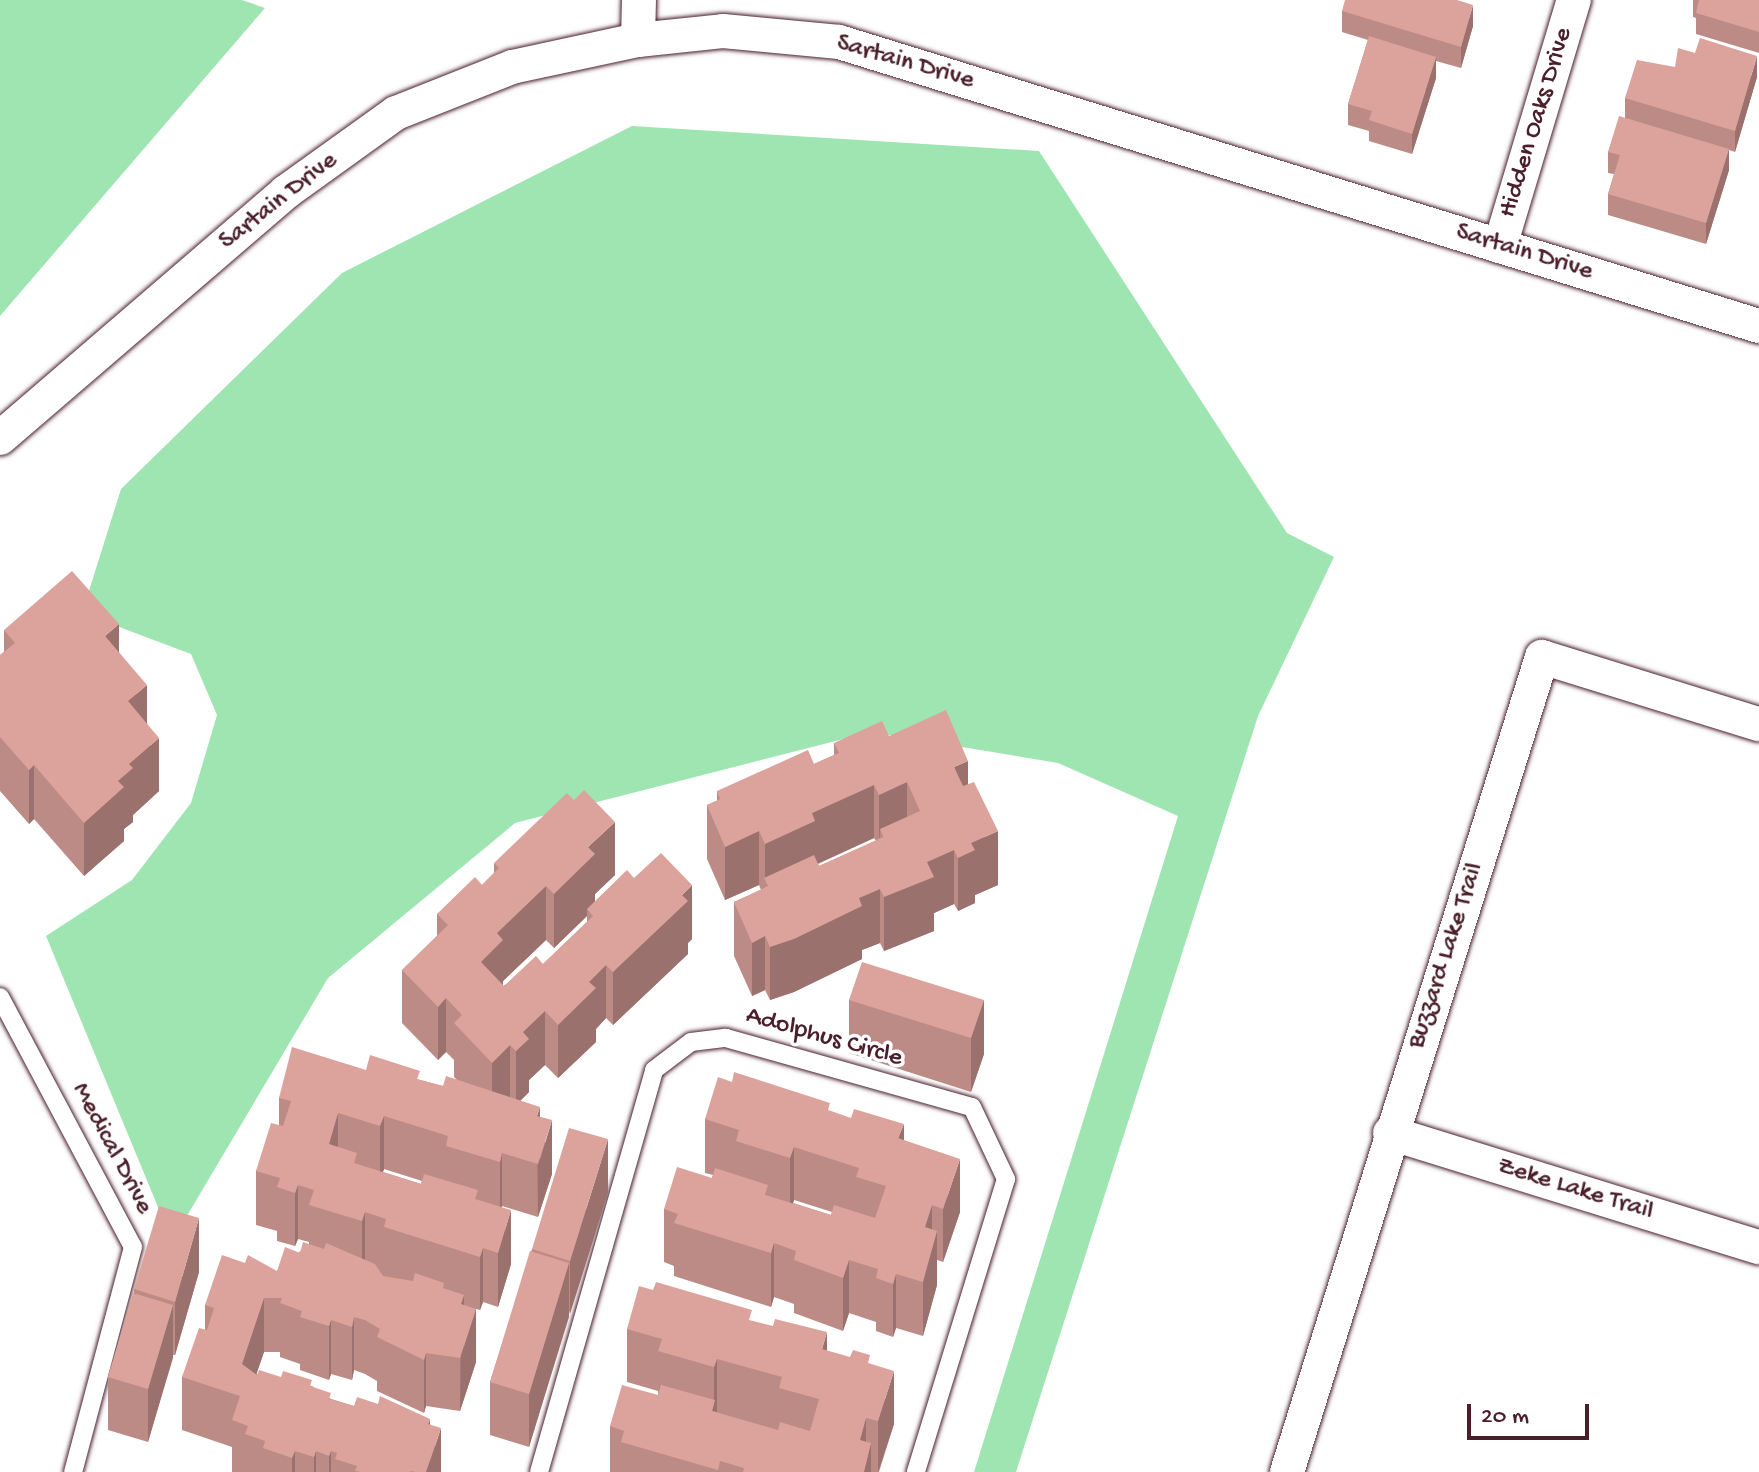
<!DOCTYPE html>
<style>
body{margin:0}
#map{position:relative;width:1759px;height:1472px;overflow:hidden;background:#fff;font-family:"Gochi Hand",sans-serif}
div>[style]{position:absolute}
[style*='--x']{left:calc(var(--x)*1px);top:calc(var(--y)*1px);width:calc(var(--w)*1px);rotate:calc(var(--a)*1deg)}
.green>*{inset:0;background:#9ee5b2}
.roads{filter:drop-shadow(0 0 2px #4a1f2b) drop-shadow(0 0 2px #4a1f2b)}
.lane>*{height:18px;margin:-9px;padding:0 9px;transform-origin:9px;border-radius:9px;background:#fff}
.street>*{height:34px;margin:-17px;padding:0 17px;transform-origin:17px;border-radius:17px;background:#fff}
.wall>*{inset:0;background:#bd8b86}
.shaded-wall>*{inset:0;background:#9a716d}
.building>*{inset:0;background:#dca29c}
span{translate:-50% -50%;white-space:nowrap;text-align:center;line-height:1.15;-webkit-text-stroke:7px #fff;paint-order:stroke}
.street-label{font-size:26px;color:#4a1f2b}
.scale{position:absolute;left:1467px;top:1404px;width:122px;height:36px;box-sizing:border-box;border:4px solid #4a1f2b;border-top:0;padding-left:10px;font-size:24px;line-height:28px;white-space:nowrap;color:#4a1f2b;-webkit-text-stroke:6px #fff;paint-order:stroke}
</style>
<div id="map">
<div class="green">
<div style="clip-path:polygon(0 0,242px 0,265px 8px,0 316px)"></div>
<div style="clip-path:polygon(632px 126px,1039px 151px,1287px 533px,1334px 557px,1258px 716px,1016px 1472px,974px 1472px,1178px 816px,1058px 763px,871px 732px,515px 823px,328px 978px,172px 1241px,46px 936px,132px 880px,191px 803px,217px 715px,191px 654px,82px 613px,121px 489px,342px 273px)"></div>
</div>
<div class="roads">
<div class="lane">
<div style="--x:0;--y:997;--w:283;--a:62"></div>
<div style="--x:133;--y:1247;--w:233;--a:104.9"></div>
<div style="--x:539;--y:1472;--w:418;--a:-74"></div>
<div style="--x:654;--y:1070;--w:46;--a:-37.1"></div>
<div style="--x:691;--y:1042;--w:35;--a:-7"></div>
<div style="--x:726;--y:1038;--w:255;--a:15.7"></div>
<div style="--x:972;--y:1107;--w:80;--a:64.7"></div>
<div style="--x:1006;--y:1179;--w:307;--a:107.1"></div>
</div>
<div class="street">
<div style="--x:638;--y:40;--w:40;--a:-88.6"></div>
<div style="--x:1500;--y:246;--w:257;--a:-73.3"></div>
<div style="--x:0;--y:438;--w:377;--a:-40.7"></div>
<div style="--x:286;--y:192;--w:135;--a:-35.7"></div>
<div style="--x:396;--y:113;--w:125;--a:-21.6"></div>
<div style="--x:512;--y:67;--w:129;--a:-12.1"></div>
<div style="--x:638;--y:40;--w:85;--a:-6"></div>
<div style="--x:723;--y:31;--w:117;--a:5.4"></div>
<div style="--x:839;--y:42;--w:963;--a:17.16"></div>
<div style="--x:1390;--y:1133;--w:386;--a:17.2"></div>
<div style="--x:1287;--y:1472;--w:854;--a:-72.63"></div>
<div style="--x:1542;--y:657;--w:227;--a:17.2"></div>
</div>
</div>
<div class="wall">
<div style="clip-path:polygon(1693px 0,1759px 0,1759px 53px,1696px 34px,1696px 18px,1693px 17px)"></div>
<div style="clip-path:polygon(1463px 2px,1473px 26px,1461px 68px,1436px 61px,1436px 78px,1412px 154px,1369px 141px,1369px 131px,1348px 125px,1348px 104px,1368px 40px,1342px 32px,1342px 11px)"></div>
<div style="clip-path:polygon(1675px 67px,1757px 77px,1735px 152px,1729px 150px,1729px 170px,1706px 244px,1608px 215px,1608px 194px,1614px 174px,1608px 173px,1608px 152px,1625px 118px,1625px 98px)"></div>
<div style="clip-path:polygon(4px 630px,119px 652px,147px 723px,159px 791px,133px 815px,133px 822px,124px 829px,124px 841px,84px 876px,34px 819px,29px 824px,0 791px,0 655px,4px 652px)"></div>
<div style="clip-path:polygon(evenodd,889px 736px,968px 784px,998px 885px,975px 895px,975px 903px,958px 911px,954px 904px,934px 913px,934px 931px,884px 951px,880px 943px,862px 950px,862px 959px,794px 992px,770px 1000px,765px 990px,752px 996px,734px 956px,734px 902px,761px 890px,759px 885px,725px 900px,707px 859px,707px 805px,717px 801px,717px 791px,814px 764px,834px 755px,834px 743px,889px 736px,874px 838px,876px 841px,819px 866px,818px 864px,874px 838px)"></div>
<div style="clip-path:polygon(evenodd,494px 863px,615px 875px,595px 894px,595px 901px,692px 939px,688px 943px,688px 954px,613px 1025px,606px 1018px,596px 1029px,596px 1042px,558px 1078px,545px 1065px,529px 1080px,529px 1092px,520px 1101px,540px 1117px,552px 1174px,538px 1217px,502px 1206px,511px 1264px,498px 1307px,483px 1302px,480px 1310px,476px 1309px,476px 1362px,460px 1411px,426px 1406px,424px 1413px,377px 1391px,377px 1381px,365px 1374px,354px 1370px,352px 1380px,331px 1374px,329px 1380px,300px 1370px,300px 1364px,280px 1357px,280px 1352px,264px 1352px,256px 1374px,312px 1386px,331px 1399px,354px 1406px,430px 1424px,441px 1472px,232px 1472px,232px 1447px,182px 1430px,182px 1377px,205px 1330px,205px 1305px,277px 1271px,309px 1244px,309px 1242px,298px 1239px,295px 1246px,277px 1241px,277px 1231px,256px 1225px,256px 1171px,279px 1125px,279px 1098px,366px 1070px,420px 1080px,443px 1086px,457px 1080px,454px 1077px,454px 1060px,446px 1052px,438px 1060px,402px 1023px,402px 970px,437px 936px,437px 914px,482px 885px,494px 873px,494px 863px,587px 916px,587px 922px,543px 964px,503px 986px,503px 981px,546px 940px,554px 948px,587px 916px,494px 863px,384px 1169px,422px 1181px,421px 1184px,383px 1172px,384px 1169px)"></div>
<div style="clip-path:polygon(849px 1000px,984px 1000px,984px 1054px,971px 1092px,849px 1053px)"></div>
<div style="clip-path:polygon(evenodd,830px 1111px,904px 1140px,960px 1212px,943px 1262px,937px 1260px,937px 1285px,923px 1336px,896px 1328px,893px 1337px,876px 1331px,876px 1322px,849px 1313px,843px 1331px,794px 1313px,794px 1304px,774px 1297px,771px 1307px,674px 1276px,674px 1266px,664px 1262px,664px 1209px,712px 1178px,713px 1175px,705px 1173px,705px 1119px,830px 1111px,794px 1200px,832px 1212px,831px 1215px,793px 1203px,794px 1200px)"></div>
<div style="clip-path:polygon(608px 1193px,569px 1314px,529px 1447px,490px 1435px,490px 1382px,532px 1249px)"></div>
<div style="clip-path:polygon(199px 1272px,175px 1355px,173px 1355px,148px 1442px,108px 1430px,108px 1377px,134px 1293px,134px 1289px)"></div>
<div style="clip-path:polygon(752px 1321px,827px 1351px,870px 1364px,894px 1424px,879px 1472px,610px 1472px,610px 1426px,658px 1395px,658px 1391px,627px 1382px,627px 1329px)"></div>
</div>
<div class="shaded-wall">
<div style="clip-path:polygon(1473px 5px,1473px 26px,1461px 68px,1461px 47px)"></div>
<div style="clip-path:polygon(1757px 56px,1757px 77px,1735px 152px,1735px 131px)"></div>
<div style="clip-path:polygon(1436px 57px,1436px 78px,1412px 154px,1412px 134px)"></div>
<div style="clip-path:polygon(1729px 149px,1729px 170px,1706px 244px,1706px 223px)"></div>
<div style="clip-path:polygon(119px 624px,119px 678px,105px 636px)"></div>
<div style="clip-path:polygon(147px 685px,147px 738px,128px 701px)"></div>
<div style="clip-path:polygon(159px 738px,159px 791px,133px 815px,133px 822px,124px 829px,124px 841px,84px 876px,84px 823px,129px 764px)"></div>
<div style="clip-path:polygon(968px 761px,968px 814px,954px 767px)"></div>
<div style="clip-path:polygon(34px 765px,34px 819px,29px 824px,29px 770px)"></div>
<div style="clip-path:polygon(907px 782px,907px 835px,883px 837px,880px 829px,879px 848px,879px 795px)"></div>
<div style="clip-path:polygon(874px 785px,874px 838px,768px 886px,765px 878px,765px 844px,812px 813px)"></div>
<div style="clip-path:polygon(615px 822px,615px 875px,595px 894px,595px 908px,587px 909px,587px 916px,554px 948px,554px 894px,588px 847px)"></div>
<div style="clip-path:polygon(759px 831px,759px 885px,725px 900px,725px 847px)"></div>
<div style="clip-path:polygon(998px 831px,998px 885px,975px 895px,975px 903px,958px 911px,958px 858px,971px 843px)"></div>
<div style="clip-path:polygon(954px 850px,954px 904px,934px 913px,934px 931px,884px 951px,884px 897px,927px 862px)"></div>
<div style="clip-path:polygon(692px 885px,692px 939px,688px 943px,688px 954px,613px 1025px,613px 972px,682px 895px)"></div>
<div style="clip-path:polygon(546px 886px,546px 940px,503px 981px,503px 994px,481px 962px,497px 933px)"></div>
<div style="clip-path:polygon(880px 889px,880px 943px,862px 950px,862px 959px,794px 992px,770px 1000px,770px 947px,859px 898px)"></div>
<div style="clip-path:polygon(765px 936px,765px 990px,752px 996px,752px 943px)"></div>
<div style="clip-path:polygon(606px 965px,606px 1018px,596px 1029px,596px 1042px,558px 1078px,558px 1025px,589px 982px)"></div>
<div style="clip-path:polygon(446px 998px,446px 1052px,438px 1060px,438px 1007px)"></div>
<div style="clip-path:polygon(984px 1000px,984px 1054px,971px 1092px,971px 1038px)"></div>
<div style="clip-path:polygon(545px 1011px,545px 1065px,529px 1080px,529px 1092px,516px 1105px,516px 1051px,523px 1032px)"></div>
<div style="clip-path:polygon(510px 1045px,510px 1099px,492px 1117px,492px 1063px)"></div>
<div style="clip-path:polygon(540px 1107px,540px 1160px,552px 1120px,552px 1174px,538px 1217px,537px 1116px)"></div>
<div style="clip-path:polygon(338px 1113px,338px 1167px,329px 1144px)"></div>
<div style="clip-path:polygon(384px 1116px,384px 1169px,380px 1180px,380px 1126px)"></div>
<div style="clip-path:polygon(904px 1124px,904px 1178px,898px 1138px)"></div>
<div style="clip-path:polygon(608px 1139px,608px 1193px,570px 1314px,570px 1261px)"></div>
<div style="clip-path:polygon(794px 1147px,794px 1200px,790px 1212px,790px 1158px)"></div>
<div style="clip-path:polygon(502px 1153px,502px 1206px,500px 1216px,500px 1162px)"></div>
<div style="clip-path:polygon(960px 1159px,960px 1212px,943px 1262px,943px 1209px)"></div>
<div style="clip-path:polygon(298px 1185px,298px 1239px,295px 1246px,295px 1193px)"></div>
<div style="clip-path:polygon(932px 1205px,932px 1248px,937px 1231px,937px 1285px,923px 1336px,923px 1282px,925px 1227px)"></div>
<div style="clip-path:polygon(511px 1210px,511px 1264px,498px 1307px,498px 1253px)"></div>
<div style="clip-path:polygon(365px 1212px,365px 1266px,362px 1275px,362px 1221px)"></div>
<div style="clip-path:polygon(199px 1218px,199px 1272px,175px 1355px,175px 1302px)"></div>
<div style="clip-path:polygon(774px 1243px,774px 1297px,771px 1307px,771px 1253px)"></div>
<div style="clip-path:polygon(483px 1248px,483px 1302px,480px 1310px,480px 1257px)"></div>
<div style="clip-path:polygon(849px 1260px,849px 1313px,843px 1331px,843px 1278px)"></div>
<div style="clip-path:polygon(569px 1263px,569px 1317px,529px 1447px,529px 1394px)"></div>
<div style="clip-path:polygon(896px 1274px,896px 1328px,893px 1337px,893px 1284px)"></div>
<div style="clip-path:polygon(464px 1295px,464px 1347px,476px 1309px,476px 1362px,460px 1411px,461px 1304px)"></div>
<div style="clip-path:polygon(264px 1298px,264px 1352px,242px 1417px,242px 1364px)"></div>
<div style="clip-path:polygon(173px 1305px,173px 1358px,148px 1442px,148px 1389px)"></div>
<div style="clip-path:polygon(354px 1317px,354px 1370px,352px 1380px,352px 1327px)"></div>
<div style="clip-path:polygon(331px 1320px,331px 1374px,329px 1380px,329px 1326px)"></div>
<div style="clip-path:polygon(827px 1332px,827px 1385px,822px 1349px)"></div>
<div style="clip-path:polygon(426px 1353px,426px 1406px,424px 1413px,424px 1360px)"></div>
<div style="clip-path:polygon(717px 1359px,717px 1412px,712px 1411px,714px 1404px,714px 1367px)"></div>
<div style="clip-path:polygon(894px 1371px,894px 1424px,878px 1472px,878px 1421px)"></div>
<div style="clip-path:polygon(866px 1418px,866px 1463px,871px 1443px,871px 1472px,860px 1472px,860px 1440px)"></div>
<div style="clip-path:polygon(430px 1419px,430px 1461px,441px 1428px,441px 1472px,426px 1472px,428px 1424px)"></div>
<div style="clip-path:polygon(295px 1451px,295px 1472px,292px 1472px,292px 1458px)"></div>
<div style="clip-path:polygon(316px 1451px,316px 1472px,314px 1472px,314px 1457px)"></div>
<div style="clip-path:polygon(331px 1451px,331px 1472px,329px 1472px,329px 1456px)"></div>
</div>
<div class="building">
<div style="clip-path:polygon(1345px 0,1457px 0,1473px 5px,1461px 47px,1342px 11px)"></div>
<div style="clip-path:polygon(1699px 0,1759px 0,1759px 32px,1696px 13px)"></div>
<div style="clip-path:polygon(1369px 36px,1436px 57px,1412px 134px,1369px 120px,1372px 111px,1348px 104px)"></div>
<div style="clip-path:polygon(1700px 38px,1757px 56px,1735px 131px,1625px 98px,1637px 60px,1675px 67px,1678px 48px,1695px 53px)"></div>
<div style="clip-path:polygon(1619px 116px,1729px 149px,1706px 223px,1608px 194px,1620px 155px,1608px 152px)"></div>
<div style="clip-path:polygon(72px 571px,119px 624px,105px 636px,147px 685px,128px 701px,159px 738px,129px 764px,133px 768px,118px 781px,124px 787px,84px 823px,34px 765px,29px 770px,0 737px,0 655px,15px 643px,4px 630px)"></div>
<div style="clip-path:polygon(946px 710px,968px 761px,954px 767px,963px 786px,974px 782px,998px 831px,971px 843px,975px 850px,958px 858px,954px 850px,927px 862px,934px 877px,884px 897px,880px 889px,859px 898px,862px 906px,794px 939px,770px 947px,765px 936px,752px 943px,734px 902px,768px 886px,764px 878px,814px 855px,819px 866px,883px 837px,880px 829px,920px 811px,907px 782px,879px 795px,874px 785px,812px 813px,815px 821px,765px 844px,759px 831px,725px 847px,707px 805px,720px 799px,717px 791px,808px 750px,814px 764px,839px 753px,834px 743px,882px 721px,889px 736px)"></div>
<div style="clip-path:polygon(584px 790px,615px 822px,588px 847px,595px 854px,554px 894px,546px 886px,497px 933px,503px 940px,481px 962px,504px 986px,536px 956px,543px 964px,593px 916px,587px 909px,627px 870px,634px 878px,661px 853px,692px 885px,682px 895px,688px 901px,613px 972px,606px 965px,589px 982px,596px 988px,558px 1025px,545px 1011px,523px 1032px,529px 1039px,516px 1051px,510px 1045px,492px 1063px,454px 1023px,462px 1015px,446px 998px,438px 1007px,402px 970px,448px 925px,437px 914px,475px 877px,482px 885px,499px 868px,494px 863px,567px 793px,574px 800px)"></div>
<div style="clip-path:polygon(862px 962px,984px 1000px,971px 1038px,849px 1000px)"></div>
<div style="clip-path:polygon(292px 1047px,366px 1070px,370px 1055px,420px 1071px,417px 1079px,443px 1086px,446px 1076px,540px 1107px,537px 1116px,552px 1120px,538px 1164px,502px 1153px,500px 1162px,446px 1146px,448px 1136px,384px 1116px,380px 1126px,338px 1113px,329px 1144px,357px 1153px,354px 1163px,421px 1184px,424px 1174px,478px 1190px,475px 1199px,511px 1210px,498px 1253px,483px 1248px,480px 1257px,384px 1227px,386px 1219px,365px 1212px,362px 1221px,309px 1205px,314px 1190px,298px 1185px,295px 1193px,277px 1187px,280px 1178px,256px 1171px,271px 1123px,283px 1126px,291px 1101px,279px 1098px)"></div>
<div style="clip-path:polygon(734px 1072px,830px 1103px,828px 1110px,851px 1118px,854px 1109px,904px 1124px,898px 1138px,960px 1159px,943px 1209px,932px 1205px,925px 1227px,937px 1231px,923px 1282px,896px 1274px,893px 1284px,876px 1278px,878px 1269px,849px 1260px,843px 1278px,794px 1260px,796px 1251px,774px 1243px,771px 1253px,674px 1223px,678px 1214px,664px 1209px,677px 1167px,712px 1178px,715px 1168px,768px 1185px,765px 1195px,831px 1215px,834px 1205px,875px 1218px,886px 1186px,856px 1177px,859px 1168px,794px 1147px,790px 1158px,736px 1141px,739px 1130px,705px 1119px,718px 1077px,732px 1082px)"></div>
<div style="clip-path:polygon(569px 1128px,608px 1139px,570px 1261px,532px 1249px)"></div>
<div style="clip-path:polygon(159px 1206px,199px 1218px,175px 1302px,134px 1289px)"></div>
<div style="clip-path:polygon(303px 1242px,324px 1249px,326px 1243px,375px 1264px,383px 1276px,413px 1281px,415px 1273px,444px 1283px,443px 1288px,464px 1295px,461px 1304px,476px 1309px,460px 1358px,426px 1353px,424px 1360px,377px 1337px,380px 1329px,365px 1320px,354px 1317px,352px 1327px,331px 1320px,329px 1326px,300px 1317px,302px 1311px,280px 1303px,282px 1298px,264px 1298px,242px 1364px,257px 1375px,259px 1370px,281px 1377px,283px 1371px,312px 1380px,310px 1386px,331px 1393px,329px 1399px,354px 1406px,357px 1397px,378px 1404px,380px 1396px,430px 1419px,428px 1424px,441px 1428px,426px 1472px,415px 1472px,411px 1471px,410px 1472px,361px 1472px,355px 1471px,357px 1466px,335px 1459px,337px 1453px,331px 1451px,329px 1456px,316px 1451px,314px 1457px,295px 1451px,292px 1458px,263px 1448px,265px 1441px,245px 1434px,248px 1426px,232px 1420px,240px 1396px,182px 1377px,199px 1328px,207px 1330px,214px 1308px,205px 1305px,222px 1255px,245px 1263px,248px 1255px,277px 1271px,285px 1247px,300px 1253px)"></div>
<div style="clip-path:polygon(530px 1251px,569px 1263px,529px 1394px,490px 1382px)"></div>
<div style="clip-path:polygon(656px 1282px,752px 1310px,749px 1320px,773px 1326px,775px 1319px,827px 1332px,822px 1349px,850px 1357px,853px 1350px,870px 1355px,868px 1363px,894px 1371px,878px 1421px,866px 1418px,860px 1440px,871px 1443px,864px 1472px,743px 1472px,744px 1468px,720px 1461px,718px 1470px,621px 1442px,624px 1431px,610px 1426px,622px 1385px,658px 1395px,661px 1385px,715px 1400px,712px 1411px,778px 1430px,780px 1422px,810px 1431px,819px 1399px,779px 1388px,782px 1377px,717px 1359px,714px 1367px,658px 1351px,662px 1339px,627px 1329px,639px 1286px,653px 1290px)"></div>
<div style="clip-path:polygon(133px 1293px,173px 1305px,148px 1389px,108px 1377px)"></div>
</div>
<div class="street-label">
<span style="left:905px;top:63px;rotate:16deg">Sartain Drive</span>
<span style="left:1537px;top:123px;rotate:-73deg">Hidden Oaks Drive</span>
<span style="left:279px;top:202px;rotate:-38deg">Sartain Drive</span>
<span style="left:1524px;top:253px;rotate:17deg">Sartain Drive</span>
<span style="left:1447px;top:956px;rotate:-72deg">Buzzard Lake Trail</span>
<span style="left:824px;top:1038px;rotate:16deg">Adolphus Circle</span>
<span style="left:111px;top:1149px;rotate:62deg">Medical Drive</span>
<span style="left:1575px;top:1190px;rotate:17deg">Zeke Lake Trail</span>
</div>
<div class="scale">20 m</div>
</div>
